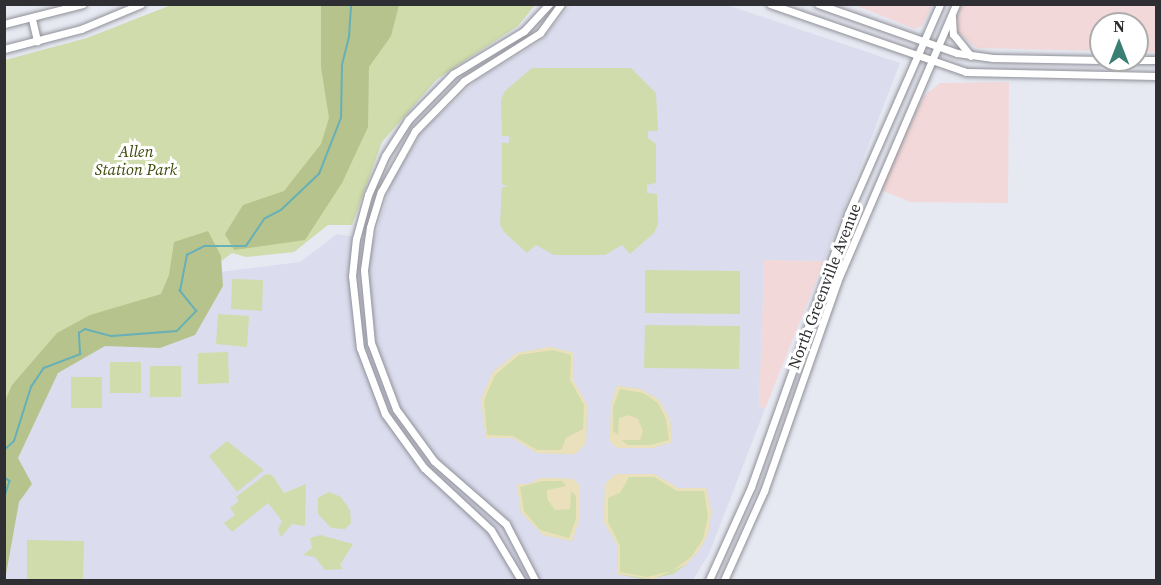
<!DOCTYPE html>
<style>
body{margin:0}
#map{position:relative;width:1161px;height:585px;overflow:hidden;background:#e7e9f2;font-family:"Source Serif 4",serif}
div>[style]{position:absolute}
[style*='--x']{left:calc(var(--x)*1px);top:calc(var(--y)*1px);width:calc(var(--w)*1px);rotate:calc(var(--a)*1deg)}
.commercial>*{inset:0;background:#f3d8d9}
.built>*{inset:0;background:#dbddee}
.green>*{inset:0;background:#d0dcab}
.forest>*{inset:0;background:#b6c38d}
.sand>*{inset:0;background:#eae0bb}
.stream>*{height:1.5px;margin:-0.75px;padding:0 0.75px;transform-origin:0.75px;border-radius:0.75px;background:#67b0b7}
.roads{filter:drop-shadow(0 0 2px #8f9098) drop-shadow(0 0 2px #8f9098)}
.secondary>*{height:7px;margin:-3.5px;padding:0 3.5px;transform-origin:3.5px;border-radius:3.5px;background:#fff}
span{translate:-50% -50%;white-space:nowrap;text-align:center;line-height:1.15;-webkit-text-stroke:6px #fff;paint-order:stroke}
.park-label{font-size:16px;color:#404a0c;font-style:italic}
.street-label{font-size:16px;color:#2f2f33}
.frame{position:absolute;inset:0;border:6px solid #2f2f33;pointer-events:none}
.north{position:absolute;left:1089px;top:12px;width:60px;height:60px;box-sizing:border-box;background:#fff;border:2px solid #acacad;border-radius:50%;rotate:0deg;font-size:16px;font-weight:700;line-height:24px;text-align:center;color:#2f2f33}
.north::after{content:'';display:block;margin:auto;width:21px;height:27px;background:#3a7f74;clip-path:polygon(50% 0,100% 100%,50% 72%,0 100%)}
</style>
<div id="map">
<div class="commercial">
<div style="clip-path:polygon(855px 5px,932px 5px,922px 26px,915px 29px)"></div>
<div style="clip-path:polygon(962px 5px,1156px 5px,1156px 52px,1137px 52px,1137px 24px,1101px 24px,1101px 51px,977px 48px,956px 31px,955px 20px)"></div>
<div style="clip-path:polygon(1009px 82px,1008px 203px,910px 202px,879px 189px,923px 97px,940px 83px)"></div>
<div style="clip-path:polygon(764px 260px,824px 261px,765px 409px,759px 407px)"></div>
</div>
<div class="built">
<div style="clip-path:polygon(570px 5px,727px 5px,900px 63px,824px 261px,764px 260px,759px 407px,765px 409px,709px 554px,693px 580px,5px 580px,5px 466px,58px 356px,212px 273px,300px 262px,337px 234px,374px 240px,392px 181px,424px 129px,477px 80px,541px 41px)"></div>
</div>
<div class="green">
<div style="clip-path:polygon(171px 5px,535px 5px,518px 26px,437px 79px,382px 142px,352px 225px,328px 225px,294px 252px,246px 257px,232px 253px,163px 306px,58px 356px,5px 466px,5px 60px,87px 38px)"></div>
<div style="clip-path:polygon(532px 68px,631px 68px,656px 93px,658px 131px,648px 131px,648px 138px,656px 144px,656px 183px,647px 185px,647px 193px,657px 194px,658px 224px,654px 233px,630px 254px,622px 245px,605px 255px,554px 255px,536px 245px,527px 253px,504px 232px,500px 224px,502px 187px,509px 187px,502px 184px,502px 143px,509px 143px,509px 136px,502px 136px,501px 100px,505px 91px)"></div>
<div style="clip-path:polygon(645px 270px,740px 271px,740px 314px,645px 313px)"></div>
<div style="clip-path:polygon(232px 279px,263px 280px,262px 311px,231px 309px)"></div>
<div style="clip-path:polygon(218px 314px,249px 316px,247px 347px,216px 344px)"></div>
<div style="clip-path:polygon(645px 325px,740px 326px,739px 369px,644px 368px)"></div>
<div style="clip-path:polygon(550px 347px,574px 353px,573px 380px,587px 405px,586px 443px,575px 454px,537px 453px,513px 438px,486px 438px,481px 399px,493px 372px,517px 353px)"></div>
<div style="clip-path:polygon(228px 352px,229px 383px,198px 384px,198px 353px)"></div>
<div style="clip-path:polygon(110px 362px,141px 362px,141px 393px,110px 393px)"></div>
<div style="clip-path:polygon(150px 366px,181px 366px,181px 397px,150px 397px)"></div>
<div style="clip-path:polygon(71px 377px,102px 377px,102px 408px,71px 408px)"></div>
<div style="clip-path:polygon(617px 386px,640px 389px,659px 400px,670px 420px,672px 442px,652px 448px,617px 448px,610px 441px,611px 406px)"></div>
<div style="clip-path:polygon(227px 441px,264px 470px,237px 492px,209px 456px)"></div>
<div style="clip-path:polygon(266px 474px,272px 475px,284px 493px,306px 484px,305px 526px,292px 524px,281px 537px,278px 530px,282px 521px,268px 503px,232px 532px,224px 523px,235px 515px,230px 508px,239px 501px,236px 497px)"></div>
<div style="clip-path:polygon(616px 474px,654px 474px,678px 488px,706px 488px,711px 511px,709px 531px,700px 549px,686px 565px,673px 574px,647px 580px,617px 574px,618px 546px,604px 522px,605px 484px)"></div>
<div style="clip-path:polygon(541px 478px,573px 479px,579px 485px,579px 520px,572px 541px,543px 535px,521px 512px,517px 484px,529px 484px)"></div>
<div style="clip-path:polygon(329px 492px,341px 497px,350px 510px,351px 523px,345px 529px,331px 528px,318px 514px,318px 498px)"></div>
<div style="clip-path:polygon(320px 535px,353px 544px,340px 565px,343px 569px,325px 570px,315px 557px,303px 555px,312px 548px,310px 538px)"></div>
<div style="clip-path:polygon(27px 540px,84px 541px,83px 580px,27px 580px)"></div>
</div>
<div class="forest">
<div style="clip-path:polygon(321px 5px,399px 5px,391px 36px,369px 67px,368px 127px,342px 183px,305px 240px,234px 250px,225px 234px,243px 205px,284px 191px,321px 144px,329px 118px,321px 67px)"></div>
<div style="clip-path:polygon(208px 231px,221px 256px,223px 286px,195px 335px,160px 348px,105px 346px,58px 373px,18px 458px,32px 484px,19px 502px,5px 580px,4px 403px,12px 385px,57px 333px,90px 315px,161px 294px,169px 275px,174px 242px)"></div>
</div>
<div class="sand">
<div style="clip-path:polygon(evenodd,550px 347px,574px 353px,573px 380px,587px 405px,586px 443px,575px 454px,537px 453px,513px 438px,486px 438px,481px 399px,493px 372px,517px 353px,550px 347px,553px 350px,571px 355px,570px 380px,584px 405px,583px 429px,566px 438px,561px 450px,537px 450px,513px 436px,487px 435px,484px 400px,495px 375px,519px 355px,553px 350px)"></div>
<div style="clip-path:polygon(evenodd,617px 386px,640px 389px,659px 400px,670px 420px,672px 442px,652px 448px,617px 448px,610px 441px,611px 406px,617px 386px,620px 389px,643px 393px,658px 403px,666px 419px,669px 440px,651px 445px,628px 445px,622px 440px,640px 440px,643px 431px,638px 419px,629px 415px,619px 418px,618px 435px,613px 431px,613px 407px,620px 389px)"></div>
<div style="clip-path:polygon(evenodd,616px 474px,654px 474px,678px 488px,706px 488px,711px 511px,709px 531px,700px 549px,686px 565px,653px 579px,617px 574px,618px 546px,604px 522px,605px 484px,616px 474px,629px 477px,654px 477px,677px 491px,704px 491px,708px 517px,703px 539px,691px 557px,672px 571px,647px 577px,620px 572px,620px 546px,608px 522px,608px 498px,620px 493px,629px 477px)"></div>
<div style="clip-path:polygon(evenodd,541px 478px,573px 479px,579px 485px,579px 520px,572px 541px,543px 535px,521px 512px,517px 484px,529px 484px,541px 478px,542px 481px,562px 481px,566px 486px,547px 490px,547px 499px,555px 510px,570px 509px,571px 491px,576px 496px,576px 519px,569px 538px,540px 530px,524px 511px,520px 487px,542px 481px)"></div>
</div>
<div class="stream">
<div style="--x:4;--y:450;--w:13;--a:-42"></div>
<div style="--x:14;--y:441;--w:57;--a:-72.5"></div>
<div style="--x:31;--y:387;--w:23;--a:-56"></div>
<div style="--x:44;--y:368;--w:39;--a:-21"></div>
<div style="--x:80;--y:354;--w:21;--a:-93"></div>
<div style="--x:79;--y:333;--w:7;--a:-34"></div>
<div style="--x:85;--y:329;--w:28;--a:15"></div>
<div style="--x:112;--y:336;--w:65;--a:-4.4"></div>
<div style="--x:177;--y:331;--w:28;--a:-46"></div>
<div style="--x:196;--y:311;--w:26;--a:-129"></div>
<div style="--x:180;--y:291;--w:37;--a:-79"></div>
<div style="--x:187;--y:255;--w:20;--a:-27"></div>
<div style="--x:205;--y:246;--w:41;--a:0"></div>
<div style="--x:246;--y:246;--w:32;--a:-56"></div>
<div style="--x:264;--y:219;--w:19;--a:-28"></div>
<div style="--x:281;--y:210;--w:52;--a:-43.5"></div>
<div style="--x:319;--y:174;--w:60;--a:-68.6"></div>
<div style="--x:341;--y:118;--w:53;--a:-88.9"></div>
<div style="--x:342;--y:65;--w:30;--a:-76"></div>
<div style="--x:349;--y:36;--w:32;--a:-86"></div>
<div style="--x:4;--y:477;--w:7;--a:34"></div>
<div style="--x:10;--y:481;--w:19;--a:108"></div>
</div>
<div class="roads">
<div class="secondary">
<div style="--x:770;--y:4;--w:207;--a:19.1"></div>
<div style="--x:966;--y:72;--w:190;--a:1.2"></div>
<div style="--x:818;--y:4;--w:147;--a:19.4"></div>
<div style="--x:957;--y:53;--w:36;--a:8"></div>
<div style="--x:993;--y:58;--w:108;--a:1.1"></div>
<div style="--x:952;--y:17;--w:17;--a:87"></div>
<div style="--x:953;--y:34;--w:28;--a:51"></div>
<div style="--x:32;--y:19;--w:23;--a:77"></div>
<div style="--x:4;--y:24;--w:81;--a:-14.2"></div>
<div style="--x:4;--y:49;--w:80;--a:-14.6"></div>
<div style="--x:81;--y:29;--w:65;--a:-22.6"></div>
<div style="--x:1121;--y:60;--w:35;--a:0"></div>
<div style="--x:521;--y:580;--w:58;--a:-121"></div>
<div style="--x:491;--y:530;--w:91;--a:-137.2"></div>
<div style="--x:424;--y:468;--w:67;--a:-125.8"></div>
<div style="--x:385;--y:414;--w:71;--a:-110.7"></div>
<div style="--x:360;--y:348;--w:72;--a:-96.3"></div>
<div style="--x:352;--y:276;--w:37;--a:-84"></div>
<div style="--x:356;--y:239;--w:46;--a:-74.7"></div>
<div style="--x:368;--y:195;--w:43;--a:-66.4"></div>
<div style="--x:385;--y:156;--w:43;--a:-57.4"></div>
<div style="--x:408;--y:120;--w:64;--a:-45.6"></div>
<div style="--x:453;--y:74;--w:83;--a:-31.2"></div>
<div style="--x:524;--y:31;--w:37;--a:-47"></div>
<div style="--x:535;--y:580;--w:63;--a:-117.4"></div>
<div style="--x:506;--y:524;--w:96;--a:-138.8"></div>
<div style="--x:434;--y:461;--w:64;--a:-126.2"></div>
<div style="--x:396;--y:409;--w:71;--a:-110.7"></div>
<div style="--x:371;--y:343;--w:73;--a:-95.5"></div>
<div style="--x:364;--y:270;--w:43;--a:-82.1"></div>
<div style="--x:370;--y:227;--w:37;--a:-73"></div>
<div style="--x:381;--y:192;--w:70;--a:-60.9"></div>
<div style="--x:415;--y:131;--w:70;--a:-45.6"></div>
<div style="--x:464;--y:81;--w:90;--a:-32.3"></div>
<div style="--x:540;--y:33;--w:36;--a:-54"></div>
<div style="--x:709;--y:580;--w:102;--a:-65.7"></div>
<div style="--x:751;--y:487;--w:290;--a:-70.4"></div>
<div style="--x:848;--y:214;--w:229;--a:-66.3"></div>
<div style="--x:724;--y:580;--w:98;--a:-65.8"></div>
<div style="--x:764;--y:491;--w:221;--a:-70.7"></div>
<div style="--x:837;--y:282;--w:302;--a:-66.8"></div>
</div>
</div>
<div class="park-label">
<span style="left:136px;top:160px">Allen<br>Station Park</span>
</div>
<div class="street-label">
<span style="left:824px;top:286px;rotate:-69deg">North Greenville Avenue</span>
</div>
<div class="frame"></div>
<div class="north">N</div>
</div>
